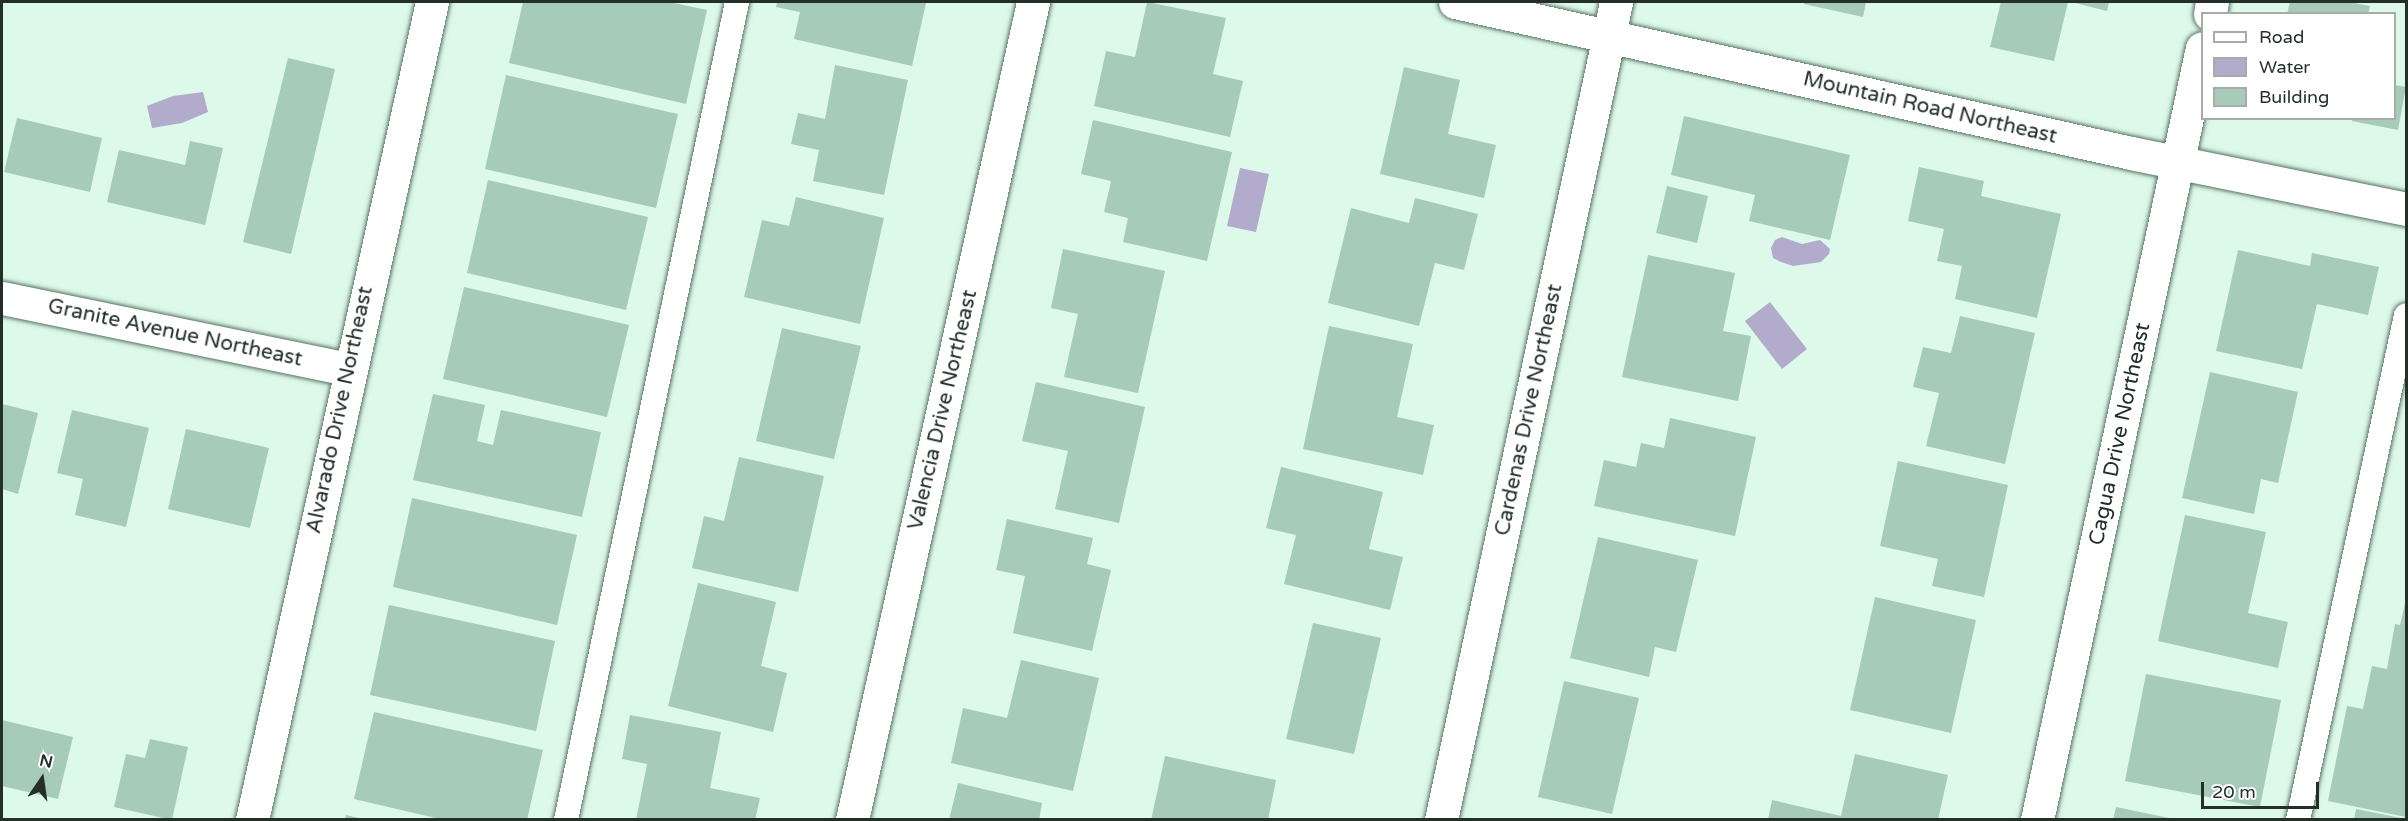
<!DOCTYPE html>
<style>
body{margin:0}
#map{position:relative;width:2408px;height:821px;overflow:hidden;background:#dcf9e9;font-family:"Varela Round",sans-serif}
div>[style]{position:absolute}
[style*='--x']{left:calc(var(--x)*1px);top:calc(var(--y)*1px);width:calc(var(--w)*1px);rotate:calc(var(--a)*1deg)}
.water>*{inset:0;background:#b2abcc}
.building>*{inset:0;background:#a7cbb9}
.roads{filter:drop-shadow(0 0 2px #597265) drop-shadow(0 0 2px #597265)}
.lane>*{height:24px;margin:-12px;padding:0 12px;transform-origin:12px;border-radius:12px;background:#fff}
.street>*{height:33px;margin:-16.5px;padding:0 16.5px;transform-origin:16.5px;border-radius:16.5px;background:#fff}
.secondary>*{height:33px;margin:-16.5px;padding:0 16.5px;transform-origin:16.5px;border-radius:16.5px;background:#fff}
span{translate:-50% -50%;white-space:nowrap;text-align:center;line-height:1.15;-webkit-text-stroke:4.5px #fff;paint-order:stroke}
.street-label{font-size:21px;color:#242f2a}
.frame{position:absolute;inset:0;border:3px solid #242f2a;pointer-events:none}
.legend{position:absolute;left:2201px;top:12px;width:195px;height:108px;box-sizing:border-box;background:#fff;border:2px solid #a7acaa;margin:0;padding:8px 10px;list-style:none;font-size:18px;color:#242f2a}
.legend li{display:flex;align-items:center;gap:12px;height:30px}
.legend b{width:30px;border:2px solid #a7acaa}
.north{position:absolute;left:12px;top:749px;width:60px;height:60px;-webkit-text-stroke:4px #fff;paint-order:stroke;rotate:13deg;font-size:16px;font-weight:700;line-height:24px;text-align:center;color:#242f2a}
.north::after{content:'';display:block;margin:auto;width:21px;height:27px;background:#242f2a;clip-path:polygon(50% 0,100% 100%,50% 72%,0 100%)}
.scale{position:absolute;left:2201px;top:782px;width:118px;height:27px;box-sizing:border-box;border:3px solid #242f2a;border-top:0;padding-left:8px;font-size:18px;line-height:21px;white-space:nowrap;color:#242f2a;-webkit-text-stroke:4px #fff;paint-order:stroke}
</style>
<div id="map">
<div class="water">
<div style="clip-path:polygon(203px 92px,208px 112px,182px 123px,152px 128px,147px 106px,173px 96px)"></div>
<div style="clip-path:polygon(1240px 168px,1269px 174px,1256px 232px,1227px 226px)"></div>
<div style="clip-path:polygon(1782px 237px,1802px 244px,1820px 240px,1830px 249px,1829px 254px,1821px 262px,1793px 266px,1781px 262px,1773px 258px,1771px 248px,1775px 240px)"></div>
<div style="clip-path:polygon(1770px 302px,1807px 349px,1782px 369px,1745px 321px)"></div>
</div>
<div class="building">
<div style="clip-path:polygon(523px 2px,669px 2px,707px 10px,686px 104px,509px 63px)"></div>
<div style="clip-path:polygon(777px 2px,926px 3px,912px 66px,794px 39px,800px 12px,776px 7px)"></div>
<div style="clip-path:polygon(1147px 2px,1226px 18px,1213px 74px,1243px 81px,1230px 137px,1094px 106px,1106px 51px,1135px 57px)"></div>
<div style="clip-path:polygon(1804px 2px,1866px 2px,1863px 17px,1804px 4px)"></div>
<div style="clip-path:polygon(2001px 2px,2068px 2px,2054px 61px,1990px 47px)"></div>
<div style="clip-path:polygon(2071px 2px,2109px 2px,2107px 11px)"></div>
<div style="clip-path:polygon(2290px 2px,2349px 2px,2370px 6px,2368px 14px,2287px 14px)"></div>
<div style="clip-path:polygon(288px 58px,335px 69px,291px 254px,243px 242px)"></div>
<div style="clip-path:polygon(835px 65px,908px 80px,884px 195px,813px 181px,819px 150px,791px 144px,798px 113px,825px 119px)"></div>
<div style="clip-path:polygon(1404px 67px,1460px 80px,1448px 134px,1496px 145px,1484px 198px,1380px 174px)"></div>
<div style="clip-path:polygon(506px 75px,678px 114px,656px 208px,485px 169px)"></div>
<div style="clip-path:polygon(2394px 85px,2406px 87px,2398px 130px,2352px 121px,2352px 118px,2394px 118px)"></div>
<div style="clip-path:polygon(1684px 116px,1850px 155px,1830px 240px,1749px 221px,1755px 195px,1671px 175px)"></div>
<div style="clip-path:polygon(17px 118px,102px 138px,90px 192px,4px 172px)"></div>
<div style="clip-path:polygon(1093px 120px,1232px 152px,1207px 261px,1123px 242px,1128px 218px,1104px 212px,1111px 181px,1081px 174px)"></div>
<div style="clip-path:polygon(190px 141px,223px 148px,205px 225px,107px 202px,119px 150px,185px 165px)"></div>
<div style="clip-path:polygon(1919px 167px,1984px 181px,1981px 196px,2061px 214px,2037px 318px,1955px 299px,1962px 266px,1937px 261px,1944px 229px,1908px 221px)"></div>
<div style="clip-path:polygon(488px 180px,648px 217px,626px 310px,467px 273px)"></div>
<div style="clip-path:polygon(1667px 186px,1708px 196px,1697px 243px,1656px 233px)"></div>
<div style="clip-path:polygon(796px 197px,884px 218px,860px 324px,744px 297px,762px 220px,789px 226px)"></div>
<div style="clip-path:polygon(1415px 198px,1478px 214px,1464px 270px,1435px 263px,1419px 326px,1328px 303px,1351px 208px,1409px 223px)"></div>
<div style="clip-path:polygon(1063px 249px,1165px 271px,1138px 393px,1064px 377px,1078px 314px,1051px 308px)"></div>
<div style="clip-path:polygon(2238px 250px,2310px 266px,2312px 253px,2379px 267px,2368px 315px,2317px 304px,2302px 369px,2216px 351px)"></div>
<div style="clip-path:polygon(1648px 255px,1735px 273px,1723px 331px,1751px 336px,1738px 401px,1622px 377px)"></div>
<div style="clip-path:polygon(464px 287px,629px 325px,607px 417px,443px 379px)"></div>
<div style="clip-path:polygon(1960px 316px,2035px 333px,2005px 464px,1926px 446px,1939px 393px,1913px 387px,1923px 347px,1951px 353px)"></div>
<div style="clip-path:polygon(1329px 326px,1413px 344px,1397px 417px,1434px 425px,1423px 475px,1303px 449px)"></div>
<div style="clip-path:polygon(782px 328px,861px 346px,834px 459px,756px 441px)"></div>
<div style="clip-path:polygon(2210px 372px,2298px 392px,2278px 483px,2261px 479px,2254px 514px,2182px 498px)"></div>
<div style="clip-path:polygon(1036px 382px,1145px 407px,1119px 523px,1055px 509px,1068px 451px,1022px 441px)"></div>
<div style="clip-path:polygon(433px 394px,485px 405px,477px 441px,493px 445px,501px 410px,601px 432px,582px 517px,413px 480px)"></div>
<div style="clip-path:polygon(2px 404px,38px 413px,18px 494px,2px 489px)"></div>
<div style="clip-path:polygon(72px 410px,149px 428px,126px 527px,75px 515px,83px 479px,57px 473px)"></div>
<div style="clip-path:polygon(1670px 418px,1756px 437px,1735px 536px,1594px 506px,1604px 460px,1636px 467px,1641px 443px,1664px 448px)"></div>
<div style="clip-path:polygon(186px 429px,269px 448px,250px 528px,168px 509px)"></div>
<div style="clip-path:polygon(739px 457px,824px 476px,798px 592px,692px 568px,704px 516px,724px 521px)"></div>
<div style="clip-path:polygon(1898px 461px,2008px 485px,1984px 597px,1932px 586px,1938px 559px,1880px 546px)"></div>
<div style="clip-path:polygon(1281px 467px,1383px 492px,1369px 549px,1403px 557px,1390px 610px,1284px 584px,1296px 535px,1266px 528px)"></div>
<div style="clip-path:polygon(412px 498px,577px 535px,557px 625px,393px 587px)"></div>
<div style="clip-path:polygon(2185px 515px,2266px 532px,2248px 613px,2288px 622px,2278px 668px,2158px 641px)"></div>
<div style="clip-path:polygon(1007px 519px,1093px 538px,1087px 564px,1111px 570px,1092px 651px,1013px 633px,1025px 576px,996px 570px)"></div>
<div style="clip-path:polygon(1598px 537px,1698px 560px,1676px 652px,1655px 647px,1649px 677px,1570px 658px)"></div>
<div style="clip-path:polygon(698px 583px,776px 602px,761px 666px,787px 673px,773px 732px,668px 706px)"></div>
<div style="clip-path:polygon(1875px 597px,1976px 620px,1951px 733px,1850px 710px)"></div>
<div style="clip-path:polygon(2406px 599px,2406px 817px,2328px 801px,2347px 706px,2363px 709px,2372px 666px,2387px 669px,2395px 624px,2400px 625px)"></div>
<div style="clip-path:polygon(389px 605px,555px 641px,536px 731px,370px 695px)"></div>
<div style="clip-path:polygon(1313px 623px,1381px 638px,1354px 754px,1286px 739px)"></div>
<div style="clip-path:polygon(1021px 660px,1099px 678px,1073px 791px,951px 763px,963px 708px,1007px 718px)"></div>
<div style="clip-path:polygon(2146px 674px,2281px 700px,2260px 807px,2125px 781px)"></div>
<div style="clip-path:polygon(1564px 681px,1639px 698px,1612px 814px,1538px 797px)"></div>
<div style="clip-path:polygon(374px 712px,543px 750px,527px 820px,444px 820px,354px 799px)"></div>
<div style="clip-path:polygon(630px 715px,721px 732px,710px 788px,760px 798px,755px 820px,636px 820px,647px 764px,622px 759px)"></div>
<div style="clip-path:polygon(2px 720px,73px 737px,58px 799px,2px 786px)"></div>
<div style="clip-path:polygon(150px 739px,188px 747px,172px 820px,114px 807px,126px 754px,145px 758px)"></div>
<div style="clip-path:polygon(1855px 754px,1948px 775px,1938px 820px,1768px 820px,1772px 800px,1841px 816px)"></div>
<div style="clip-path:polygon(1165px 756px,1276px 780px,1268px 820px,1151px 820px)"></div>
<div style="clip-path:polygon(958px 783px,1042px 803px,1039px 820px,949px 820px)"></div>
<div style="clip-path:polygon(2116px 807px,2169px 818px,2169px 820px,2113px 820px)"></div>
<div style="clip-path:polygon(2356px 809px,2401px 818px,2401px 820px,2354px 820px)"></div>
<div style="clip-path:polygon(346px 815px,363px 819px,363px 820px,345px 820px)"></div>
</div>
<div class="roads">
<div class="lane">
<div style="--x:566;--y:820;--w:836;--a:-78.19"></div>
<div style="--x:2298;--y:820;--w:516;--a:-77.93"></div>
</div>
<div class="street">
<div style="--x:1455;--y:2;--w:693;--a:12.59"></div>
<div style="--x:2131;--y:153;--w:281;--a:11.5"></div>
<div style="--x:2210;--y:14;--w:12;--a:-81"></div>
<div style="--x:2;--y:298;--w:354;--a:11.6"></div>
<div style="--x:852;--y:820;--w:838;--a:-77.52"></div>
<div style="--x:1441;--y:820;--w:837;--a:-77.92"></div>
<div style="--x:2037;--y:820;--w:789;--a:-77.94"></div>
</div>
<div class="secondary">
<div style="--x:252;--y:820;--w:838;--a:-77.59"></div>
</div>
</div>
<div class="street-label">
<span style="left:1930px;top:108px;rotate:13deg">Mountain Road Northeast</span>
<span style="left:175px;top:333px;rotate:12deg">Granite Avenue Northeast</span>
<span style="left:340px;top:410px;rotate:-78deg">Alvarado Drive Northeast</span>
<span style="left:943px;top:410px;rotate:-77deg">Valencia Drive Northeast</span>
<span style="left:1529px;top:410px;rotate:-78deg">Cardenas Drive Northeast</span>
<span style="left:2120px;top:434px;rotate:-78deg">Cagua Drive Northeast</span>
</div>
<div class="frame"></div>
<ul class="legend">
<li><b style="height:8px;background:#fff"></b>Road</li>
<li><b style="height:16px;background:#b2abcc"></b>Water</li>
<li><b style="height:16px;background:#a7cbb9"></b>Building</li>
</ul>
<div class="north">N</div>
<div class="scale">20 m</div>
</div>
